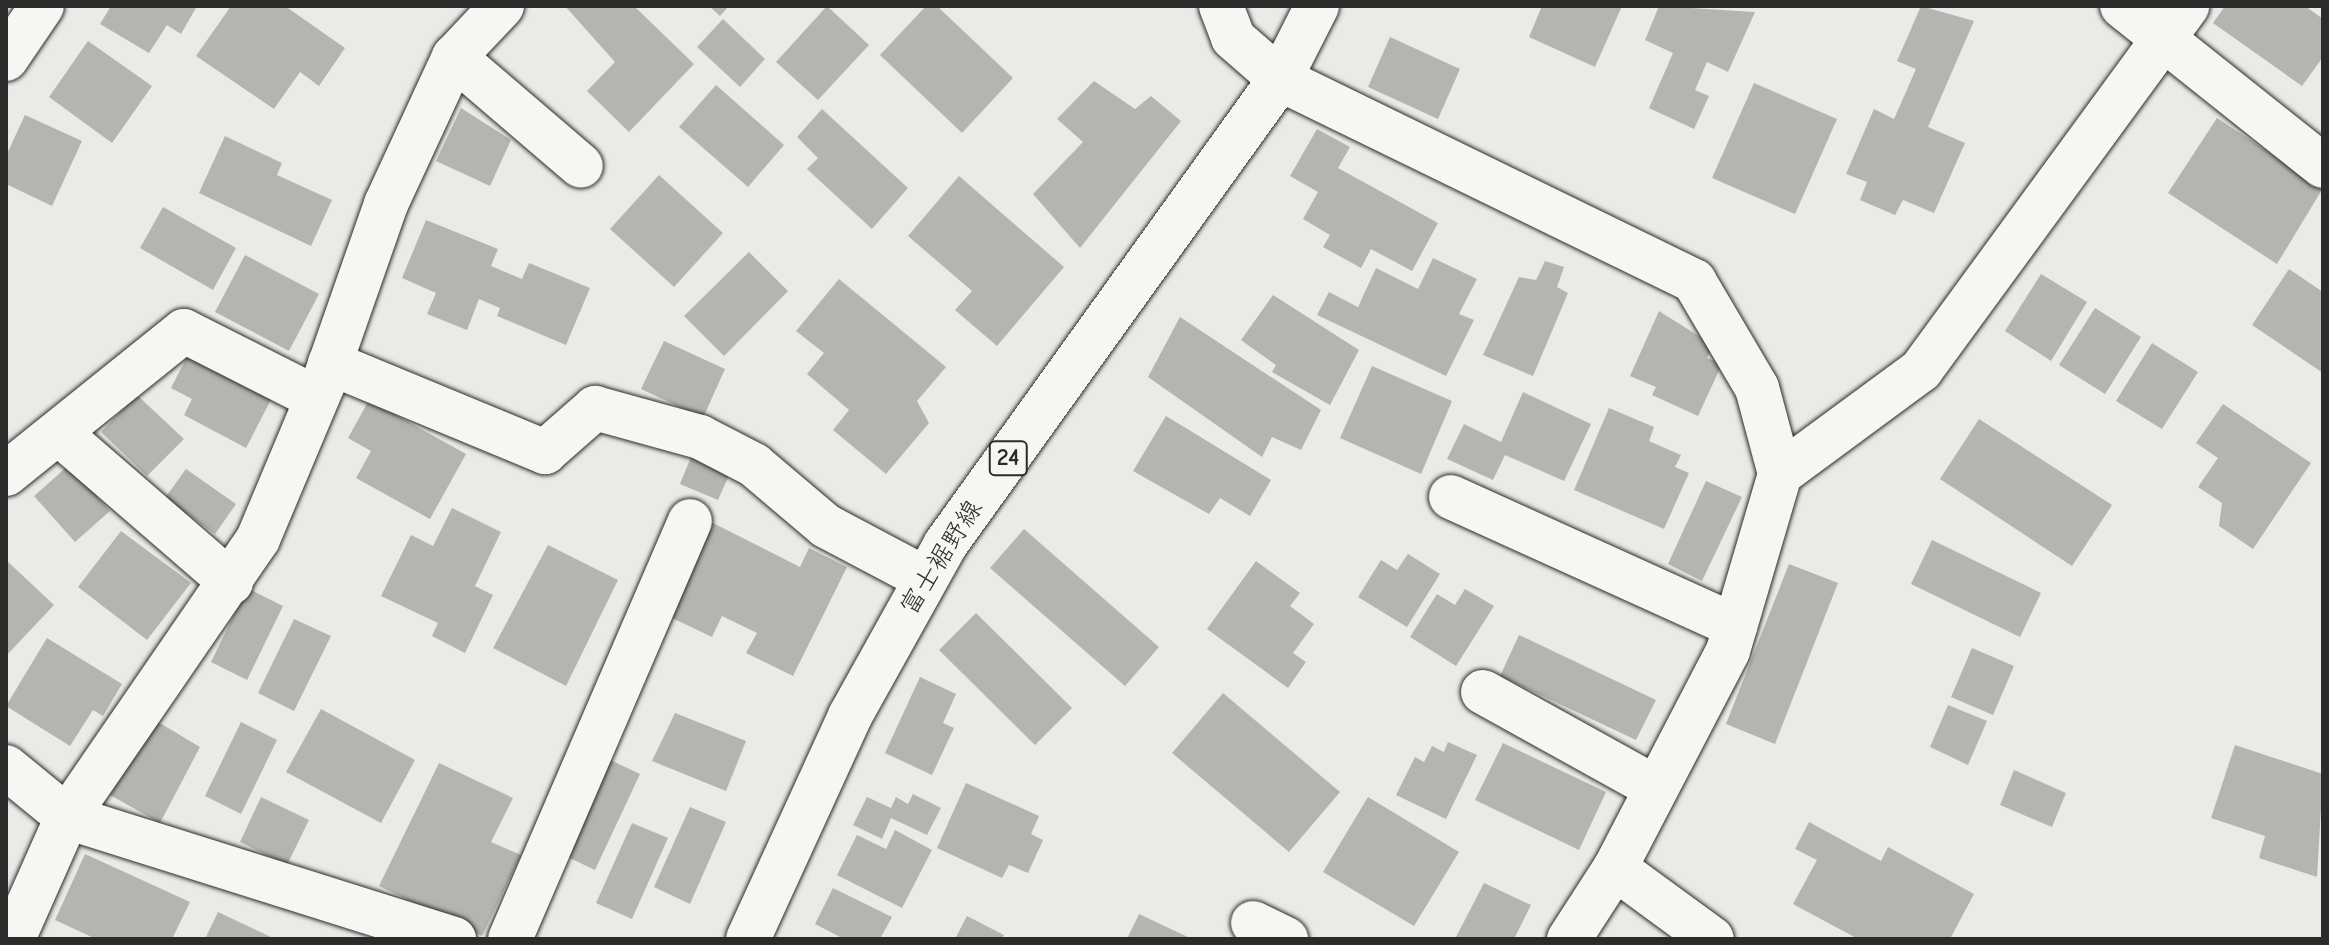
<!DOCTYPE html>
<meta charset="utf-8">
<style>
body{margin:0}
#map{position:relative;width:2329px;height:945px;overflow:hidden;background:#eaeae6;font-family:"Comic Neue","Klee One",sans-serif}
div>[style]{position:absolute}
[style*='--x']{left:calc(var(--x)*1px);top:calc(var(--y)*1px);width:calc(var(--w)*1px);rotate:calc(var(--a)*1deg)}
.building>*{inset:0;background:#b4b4b1}
.roads{filter:drop-shadow(0 0 2px #2b2b2b) drop-shadow(0 0 2px #2b2b2b)}
.minor>*{height:44px;margin:-22px;padding:0 22px;transform-origin:22px;border-radius:22px;background:#f6f6f2}
.major>*{height:44px;margin:-22px;padding:0 22px;transform-origin:22px;border-radius:22px;background:#f6f6f2}
span{translate:-50% -50%;white-space:nowrap;text-align:center;line-height:1.15;-webkit-text-stroke:6px #f6f6f2;paint-order:stroke}
.shield-label span{padding:2px 6px;background:#f6f6f2;border:2px solid;border-radius:6px;-webkit-text-stroke-width:0}
.shield-label{font-size:24px;color:#2b2b2b;font-weight:700}
.street-label{font-size:26px;color:#2b2b2b}
.frame{position:absolute;inset:0;border:8px solid #2b2b2b;pointer-events:none}
</style>
<div id="map">
<div class="building">
<div style="clip-path:polygon(111px 6px,197px 6px,181px 34px,167px 25px,149px 53px,100px 24px)"></div>
<div style="clip-path:polygon(231px 6px,285px 6px,345px 48px,319px 86px,300px 72px,274px 109px,196px 56px)"></div>
<div style="clip-path:polygon(565px 6px,634px 6px,694px 64px,629px 132px,587px 91px,615px 62px)"></div>
<div style="clip-path:polygon(709px 6px,729px 6px,720px 16px)"></div>
<div style="clip-path:polygon(827px 6px,869px 45px,818px 100px,776px 62px)"></div>
<div style="clip-path:polygon(926px 6px,937px 6px,1013px 78px,962px 133px,880px 55px)"></div>
<div style="clip-path:polygon(1542px 6px,1622px 6px,1595px 67px,1529px 37px)"></div>
<div style="clip-path:polygon(1659px 6px,1755px 12px,1728px 72px,1707px 62px,1695px 90px,1709px 96px,1694px 129px,1649px 108px,1673px 53px,1645px 40px)"></div>
<div style="clip-path:polygon(1921px 6px,1974px 21px,1928px 127px,1965px 143px,1934px 213px,1903px 200px,1895px 215px,1860px 200px,1867px 182px,1846px 174px,1874px 109px,1894px 119px,1916px 69px,1897px 61px)"></div>
<div style="clip-path:polygon(2225px 6px,2305px 6px,2323px 19px,2323px 57px,2302px 86px,2213px 23px)"></div>
<div style="clip-path:polygon(723px 19px,765px 59px,740px 87px,697px 47px)"></div>
<div style="clip-path:polygon(1390px 37px,1460px 69px,1438px 119px,1368px 87px)"></div>
<div style="clip-path:polygon(88px 41px,152px 86px,112px 143px,49px 97px)"></div>
<div style="clip-path:polygon(1094px 81px,1135px 109px,1151px 96px,1181px 121px,1080px 248px,1033px 194px,1083px 142px,1057px 119px)"></div>
<div style="clip-path:polygon(1754px 83px,1837px 119px,1795px 214px,1712px 178px)"></div>
<div style="clip-path:polygon(716px 85px,784px 145px,748px 187px,679px 127px)"></div>
<div style="clip-path:polygon(461px 108px,511px 140px,490px 186px,436px 161px)"></div>
<div style="clip-path:polygon(822px 109px,908px 188px,872px 229px,807px 169px,818px 158px,797px 137px)"></div>
<div style="clip-path:polygon(25px 115px,82px 141px,52px 206px,6px 184px,6px 156px)"></div>
<div style="clip-path:polygon(2217px 118px,2323px 188px,2277px 264px,2168px 193px)"></div>
<div style="clip-path:polygon(1317px 129px,1350px 147px,1338px 168px,1438px 223px,1412px 271px,1371px 249px,1361px 268px,1323px 247px,1330px 235px,1303px 219px,1318px 192px,1290px 176px)"></div>
<div style="clip-path:polygon(225px 136px,282px 163px,277px 175px,332px 200px,311px 246px,199px 193px)"></div>
<div style="clip-path:polygon(659px 175px,723px 233px,674px 287px,610px 229px)"></div>
<div style="clip-path:polygon(959px 176px,1064px 267px,997px 346px,955px 310px,972px 291px,908px 236px)"></div>
<div style="clip-path:polygon(163px 207px,236px 248px,213px 290px,140px 248px)"></div>
<div style="clip-path:polygon(426px 220px,498px 249px,491px 266px,522px 279px,529px 263px,590px 288px,566px 345px,497px 316px,500px 308px,479px 299px,467px 330px,427px 314px,436px 293px,402px 278px)"></div>
<div style="clip-path:polygon(749px 252px,788px 291px,724px 356px,684px 316px)"></div>
<div style="clip-path:polygon(245px 255px,319px 294px,289px 351px,215px 312px)"></div>
<div style="clip-path:polygon(1433px 258px,1477px 279px,1459px 314px,1474px 320px,1446px 376px,1317px 315px,1329px 292px,1358px 307px,1376px 268px,1418px 289px)"></div>
<div style="clip-path:polygon(1545px 261px,1564px 267px,1557px 287px,1568px 293px,1533px 376px,1483px 355px,1519px 277px,1536px 280px)"></div>
<div style="clip-path:polygon(2289px 269px,2323px 292px,2323px 373px,2252px 325px)"></div>
<div style="clip-path:polygon(2041px 274px,2087px 302px,2051px 361px,2005px 331px)"></div>
<div style="clip-path:polygon(839px 279px,946px 367px,917px 401px,929px 423px,886px 474px,833px 430px,849px 410px,807px 374px,824px 353px,796px 331px)"></div>
<div style="clip-path:polygon(1273px 295px,1359px 350px,1330px 405px,1272px 372px,1276px 365px,1241px 340px)"></div>
<div style="clip-path:polygon(2095px 308px,2141px 337px,2105px 394px,2059px 365px)"></div>
<div style="clip-path:polygon(1659px 311px,1713px 345px,1707px 358px,1722px 364px,1698px 416px,1652px 395px,1656px 387px,1630px 376px)"></div>
<div style="clip-path:polygon(1180px 317px,1321px 410px,1301px 450px,1272px 437px,1262px 457px,1148px 377px)"></div>
<div style="clip-path:polygon(664px 341px,725px 369px,703px 418px,641px 389px)"></div>
<div style="clip-path:polygon(2152px 343px,2198px 372px,2162px 429px,2116px 401px)"></div>
<div style="clip-path:polygon(192px 347px,276px 390px,246px 448px,184px 415px,192px 399px,171px 388px)"></div>
<div style="clip-path:polygon(1372px 366px,1452px 401px,1421px 474px,1340px 438px)"></div>
<div style="clip-path:polygon(1523px 392px,1591px 424px,1564px 481px,1505px 455px,1493px 480px,1447px 459px,1464px 424px,1501px 442px)"></div>
<div style="clip-path:polygon(137px 395px,184px 439px,147px 476px,101px 432px)"></div>
<div style="clip-path:polygon(369px 400px,466px 454px,430px 519px,356px 478px,371px 451px,348px 438px)"></div>
<div style="clip-path:polygon(2223px 404px,2311px 463px,2253px 549px,2219px 526px,2222px 503px,2198px 487px,2218px 458px,2196px 443px)"></div>
<div style="clip-path:polygon(1609px 408px,1654px 427px,1649px 441px,1681px 455px,1675px 467px,1689px 473px,1664px 529px,1574px 490px)"></div>
<div style="clip-path:polygon(1166px 416px,1271px 480px,1250px 516px,1220px 498px,1209px 514px,1133px 471px)"></div>
<div style="clip-path:polygon(1979px 419px,2112px 505px,2072px 566px,1940px 479px)"></div>
<div style="clip-path:polygon(695px 447px,734px 464px,718px 500px,680px 484px)"></div>
<div style="clip-path:polygon(69px 465px,110px 511px,75px 542px,34px 496px)"></div>
<div style="clip-path:polygon(186px 469px,236px 504px,215px 534px,165px 498px)"></div>
<div style="clip-path:polygon(1706px 481px,1742px 497px,1702px 581px,1668px 564px)"></div>
<div style="clip-path:polygon(452px 508px,501px 532px,475px 586px,493px 595px,465px 653px,432px 636px,438px 623px,381px 596px,411px 535px,433px 546px)"></div>
<div style="clip-path:polygon(711px 522px,800px 567px,809px 548px,847px 567px,793px 676px,746px 653px,757px 633px,722px 616px,712px 637px,666px 615px)"></div>
<div style="clip-path:polygon(1024px 529px,1159px 647px,1125px 686px,990px 568px)"></div>
<div style="clip-path:polygon(121px 531px,191px 583px,147px 640px,78px 587px)"></div>
<div style="clip-path:polygon(1932px 540px,2041px 593px,2020px 637px,1911px 584px)"></div>
<div style="clip-path:polygon(548px 545px,618px 580px,566px 686px,493px 648px)"></div>
<div style="clip-path:polygon(1408px 554px,1440px 574px,1407px 627px,1358px 597px,1381px 560px,1397px 570px)"></div>
<div style="clip-path:polygon(6px 560px,54px 605px,6px 656px)"></div>
<div style="clip-path:polygon(1256px 561px,1300px 593px,1290px 606px,1314px 624px,1293px 653px,1306px 662px,1288px 688px,1207px 629px)"></div>
<div style="clip-path:polygon(1789px 564px,1838px 583px,1775px 744px,1726px 724px)"></div>
<div style="clip-path:polygon(247px 588px,283px 606px,247px 680px,211px 662px)"></div>
<div style="clip-path:polygon(1465px 589px,1494px 606px,1456px 666px,1410px 637px,1437px 594px,1455px 605px)"></div>
<div style="clip-path:polygon(976px 613px,1072px 708px,1035px 745px,939px 650px)"></div>
<div style="clip-path:polygon(294px 619px,331px 636px,294px 711px,258px 693px)"></div>
<div style="clip-path:polygon(1519px 635px,1656px 700px,1636px 740px,1500px 676px)"></div>
<div style="clip-path:polygon(47px 638px,122px 684px,103px 716px,93px 710px,70px 746px,6px 706px)"></div>
<div style="clip-path:polygon(1972px 648px,2014px 666px,1993px 715px,1951px 697px)"></div>
<div style="clip-path:polygon(920px 677px,956px 694px,943px 723px,954px 728px,932px 775px,885px 753px)"></div>
<div style="clip-path:polygon(1223px 693px,1340px 792px,1289px 852px,1172px 753px)"></div>
<div style="clip-path:polygon(1948px 705px,1987px 721px,1968px 765px,1930px 747px)"></div>
<div style="clip-path:polygon(321px 709px,415px 760px,381px 823px,286px 772px)"></div>
<div style="clip-path:polygon(675px 713px,746px 741px,726px 791px,652px 761px)"></div>
<div style="clip-path:polygon(158px 722px,200px 747px,160px 823px,110px 795px)"></div>
<div style="clip-path:polygon(241px 722px,277px 740px,241px 814px,205px 796px)"></div>
<div style="clip-path:polygon(1448px 742px,1477px 755px,1446px 819px,1396px 795px,1415px 757px,1424px 762px,1432px 746px,1444px 752px)"></div>
<div style="clip-path:polygon(1503px 743px,1606px 792px,1579px 850px,1475px 800px)"></div>
<div style="clip-path:polygon(2235px 745px,2323px 774px,2317px 877px,2259px 858px,2265px 836px,2211px 818px)"></div>
<div style="clip-path:polygon(604px 757px,640px 774px,595px 870px,559px 853px)"></div>
<div style="clip-path:polygon(439px 763px,513px 798px,491px 842px,521px 855px,482px 936px,379px 886px)"></div>
<div style="clip-path:polygon(2014px 770px,2066px 793px,2052px 827px,2000px 805px)"></div>
<div style="clip-path:polygon(966px 783px,1039px 816px,1031px 834px,1043px 840px,1028px 873px,1009px 865px,1002px 878px,937px 848px)"></div>
<div style="clip-path:polygon(913px 794px,941px 808px,927px 835px,891px 818px,882px 839px,853px 825px,867px 797px,891px 808px,896px 797px,908px 804px)"></div>
<div style="clip-path:polygon(261px 797px,309px 820px,287px 865px,240px 842px)"></div>
<div style="clip-path:polygon(1368px 797px,1459px 852px,1414px 926px,1323px 872px)"></div>
<div style="clip-path:polygon(690px 807px,726px 822px,690px 904px,654px 887px)"></div>
<div style="clip-path:polygon(1809px 822px,1881px 861px,1888px 847px,1974px 894px,1950px 939px,1858px 939px,1793px 904px,1817px 860px,1795px 849px)"></div>
<div style="clip-path:polygon(632px 823px,668px 838px,632px 919px,596px 903px)"></div>
<div style="clip-path:polygon(895px 830px,932px 850px,902px 908px,837px 875px,857px 835px,886px 849px)"></div>
<div style="clip-path:polygon(85px 854px,190px 902px,172px 939px,96px 939px,55px 920px)"></div>
<div style="clip-path:polygon(1484px 883px,1531px 905px,1514px 939px,1455px 939px)"></div>
<div style="clip-path:polygon(833px 888px,892px 917px,880px 939px,844px 939px,815px 924px)"></div>
<div style="clip-path:polygon(218px 912px,275px 939px,205px 939px)"></div>
<div style="clip-path:polygon(1139px 914px,1192px 939px,1127px 939px)"></div>
<div style="clip-path:polygon(967px 916px,1004px 935px,1002px 939px,955px 939px)"></div>
</div>
<div class="roads">
<div class="minor">
<div style="--x:1221;--y:6;--w:34;--a:69"></div>
<div style="--x:1233;--y:38;--w:62;--a:41.1"></div>
<div style="--x:1280;--y:79;--w:461;--a:26"></div>
<div style="--x:1694;--y:281;--w:124;--a:59.5"></div>
<div style="--x:1757;--y:388;--w:89;--a:75"></div>
<div style="--x:1780;--y:474;--w:184;--a:106.4"></div>
<div style="--x:1728;--y:651;--w:245;--a:117.5"></div>
<div style="--x:1615;--y:868;--w:85;--a:122.9"></div>
<div style="--x:2122;--y:6;--w:257;--a:38.5"></div>
<div style="--x:454;--y:57;--w:167;--a:40.6"></div>
<div style="--x:6;--y:59;--w:64;--a:-55.8"></div>
<div style="--x:330;--y:363;--w:233;--a:22.5"></div>
<div style="--x:545;--y:452;--w:67;--a:-41.3"></div>
<div style="--x:595;--y:408;--w:109;--a:15.4"></div>
<div style="--x:700;--y:437;--w:61;--a:27.4"></div>
<div style="--x:754;--y:465;--w:94;--a:40.3"></div>
<div style="--x:826;--y:526;--w:113;--a:27.9"></div>
<div style="--x:61;--y:435;--w:225;--a:40.9"></div>
<div style="--x:6;--y:474;--w:228;--a:-38.8"></div>
<div style="--x:184;--y:331;--w:148;--a:26.9"></div>
<div style="--x:1780;--y:474;--w:175;--a:-36.4"></div>
<div style="--x:1921;--y:370;--w:451;--a:-53.8"></div>
<div style="--x:1451;--y:497;--w:312;--a:24.4"></div>
<div style="--x:1483;--y:692;--w:198;--a:29"></div>
<div style="--x:6;--y:767;--w:79;--a:39.3"></div>
<div style="--x:67;--y:817;--w:406;--a:17.5"></div>
<div style="--x:1615;--y:868;--w:120;--a:36.2"></div>
<div style="--x:1253;--y:923;--w:37;--a:26"></div>
<div style="--x:13;--y:939;--w:133;--a:-66.1"></div>
<div style="--x:67;--y:817;--w:337;--a:-55.5"></div>
<div style="--x:258;--y:539;--w:168;--a:-67.2"></div>
<div style="--x:323;--y:384;--w:191;--a:-70.7"></div>
<div style="--x:386;--y:204;--w:162;--a:-65.2"></div>
<div style="--x:454;--y:57;--w:70;--a:-46.7"></div>
<div style="--x:510;--y:939;--w:455;--a:-66.7"></div>
</div>
<div class="major">
<div style="--x:748;--y:939;--w:245;--a:-65.4"></div>
<div style="--x:850;--y:716;--w:196;--a:-60.9"></div>
<div style="--x:945;--y:545;--w:574;--a:-54.29"></div>
<div style="--x:1280;--y:79;--w:82;--a:-63.1"></div>
</div>
</div>
<div class="shield-label">
<span style="left:1008px;top:458px">24</span>
</div>
<div class="street-label">
<span style="left:942px;top:558px;rotate:-58deg">富士裾野線</span>
</div>
<div class="frame"></div>
</div>
